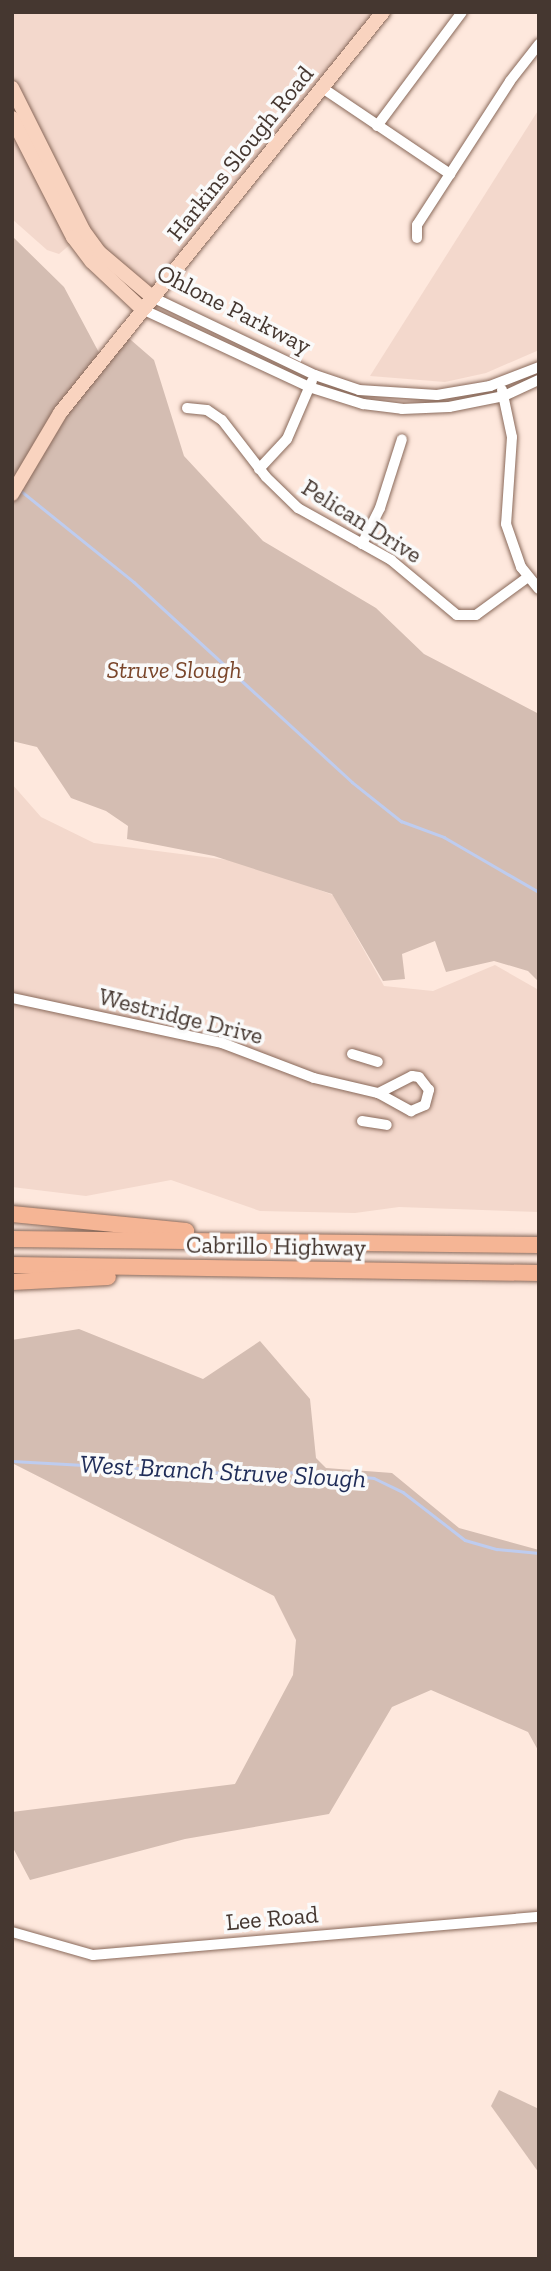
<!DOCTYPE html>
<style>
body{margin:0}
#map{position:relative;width:551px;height:2271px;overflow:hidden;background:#fee8dd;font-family:"Zilla Slab",serif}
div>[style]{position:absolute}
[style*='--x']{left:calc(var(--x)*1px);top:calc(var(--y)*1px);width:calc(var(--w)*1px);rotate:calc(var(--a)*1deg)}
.built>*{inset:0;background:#f3d8cc}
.green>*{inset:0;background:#d4bdb2}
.stream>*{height:2.5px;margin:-1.25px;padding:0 1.25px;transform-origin:1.25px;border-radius:1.25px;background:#beccef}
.roads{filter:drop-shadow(0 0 2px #89695a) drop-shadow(0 0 2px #89695a)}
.minor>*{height:10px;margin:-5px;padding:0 5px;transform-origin:5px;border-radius:5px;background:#fff}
.major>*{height:14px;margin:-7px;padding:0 7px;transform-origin:7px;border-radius:7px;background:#f9d3bf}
.highway>*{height:16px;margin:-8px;padding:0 8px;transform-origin:8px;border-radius:8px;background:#f5b595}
span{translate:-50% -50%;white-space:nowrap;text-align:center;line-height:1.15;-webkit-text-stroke:7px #fafafa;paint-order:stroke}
.street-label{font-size:24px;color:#453730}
.park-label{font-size:24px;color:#7a462b;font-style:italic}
.water-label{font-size:26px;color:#1f2c58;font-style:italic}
.frame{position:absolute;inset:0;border:14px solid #453730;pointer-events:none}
</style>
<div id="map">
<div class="built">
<div style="clip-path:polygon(12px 12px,383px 12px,152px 297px,100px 253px,12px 88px)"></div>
<div style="clip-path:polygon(539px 109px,539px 350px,486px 373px,445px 382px,370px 376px)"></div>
<div style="clip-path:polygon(12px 129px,72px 243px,59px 254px,47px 250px,12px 219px)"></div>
<div style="clip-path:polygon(12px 784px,41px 817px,94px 843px,244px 862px,333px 895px,384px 986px,433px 991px,495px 965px,537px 989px,539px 1212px,399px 1207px,355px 1213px,260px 1211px,171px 1180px,86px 1196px,12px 1187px)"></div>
</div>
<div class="green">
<div style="clip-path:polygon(12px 236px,64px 287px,104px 362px,124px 334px,154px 360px,184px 456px,263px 541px,376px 608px,424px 654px,539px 714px,539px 982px,528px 971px,494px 961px,446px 972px,435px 941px,402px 954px,405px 979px,383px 981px,332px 894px,214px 856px,127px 839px,128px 826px,106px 811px,71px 798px,37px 747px,12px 741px)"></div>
<div style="clip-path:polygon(79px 1329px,203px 1379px,260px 1341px,310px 1399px,316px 1458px,326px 1468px,392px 1473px,459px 1528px,539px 1550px,539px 1752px,528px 1732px,431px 1690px,392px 1707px,329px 1814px,185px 1839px,30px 1880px,12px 1846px,12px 1812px,235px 1784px,293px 1675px,296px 1640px,274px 1596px,12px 1463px,12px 1340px)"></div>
<div style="clip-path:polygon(499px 2090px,539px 2109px,539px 2173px,491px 2106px)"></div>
</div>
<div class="stream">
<div style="--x:20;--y:490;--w:146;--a:38.9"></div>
<div style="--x:134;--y:582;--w:296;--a:42.5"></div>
<div style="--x:352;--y:782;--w:63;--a:38.5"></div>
<div style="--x:401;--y:821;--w:46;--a:20.4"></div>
<div style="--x:444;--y:837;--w:110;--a:30.1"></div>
<div style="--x:12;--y:1461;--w:212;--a:3.2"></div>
<div style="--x:224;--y:1473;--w:93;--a:-0.6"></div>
<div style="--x:317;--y:1472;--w:57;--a:6"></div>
<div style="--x:374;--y:1478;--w:32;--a:26"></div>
<div style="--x:403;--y:1492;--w:78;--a:37.7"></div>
<div style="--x:465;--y:1540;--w:33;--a:16"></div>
<div style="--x:497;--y:1549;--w:42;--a:5.4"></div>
</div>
<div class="roads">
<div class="minor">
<div style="--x:321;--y:87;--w:156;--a:34"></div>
<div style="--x:377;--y:126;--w:142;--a:-53.3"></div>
<div style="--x:417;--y:238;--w:13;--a:-90"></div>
<div style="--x:417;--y:225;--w:171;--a:-57.1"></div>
<div style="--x:510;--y:81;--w:47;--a:-51.9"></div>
<div style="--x:152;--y:297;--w:181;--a:25.6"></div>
<div style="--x:315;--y:375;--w:46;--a:18.8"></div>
<div style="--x:359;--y:390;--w:78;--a:3.7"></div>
<div style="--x:437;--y:395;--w:54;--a:-9.6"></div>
<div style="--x:490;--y:386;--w:53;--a:-21.2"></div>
<div style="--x:142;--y:309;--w:184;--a:25"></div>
<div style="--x:309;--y:387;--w:57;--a:17.5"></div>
<div style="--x:363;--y:404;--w:39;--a:7"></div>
<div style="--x:402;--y:409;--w:47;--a:-2.4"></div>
<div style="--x:449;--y:407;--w:56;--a:-11.3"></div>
<div style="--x:504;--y:396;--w:38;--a:-25"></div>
<div style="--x:502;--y:390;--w:48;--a:78"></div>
<div style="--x:512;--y:437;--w:87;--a:93.9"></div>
<div style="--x:506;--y:524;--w:46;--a:70.8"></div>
<div style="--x:521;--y:567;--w:28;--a:51"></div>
<div style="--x:187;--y:408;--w:20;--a:6"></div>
<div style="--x:207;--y:410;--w:18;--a:34"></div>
<div style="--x:222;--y:420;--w:72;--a:52.3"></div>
<div style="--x:266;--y:477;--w:45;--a:44.1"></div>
<div style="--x:298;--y:508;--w:107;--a:29.2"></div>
<div style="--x:391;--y:560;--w:86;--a:39.8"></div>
<div style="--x:457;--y:615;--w:19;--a:0"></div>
<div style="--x:476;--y:615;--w:64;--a:-36.2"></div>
<div style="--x:259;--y:469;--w:41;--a:-47"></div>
<div style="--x:287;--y:439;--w:63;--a:-66.7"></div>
<div style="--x:362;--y:544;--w:40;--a:-63.4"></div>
<div style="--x:380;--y:508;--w:72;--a:-72.3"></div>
<div style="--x:12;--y:998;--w:215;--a:12.1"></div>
<div style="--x:222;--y:1043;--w:98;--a:20.8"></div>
<div style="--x:314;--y:1078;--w:66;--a:13.2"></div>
<div style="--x:378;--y:1093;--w:38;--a:29"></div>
<div style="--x:411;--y:1111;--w:15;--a:-23"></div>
<div style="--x:425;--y:1105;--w:16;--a:-75"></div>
<div style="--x:429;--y:1090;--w:16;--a:-128"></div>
<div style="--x:419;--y:1077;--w:7;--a:-172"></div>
<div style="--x:412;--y:1076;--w:38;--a:153"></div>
<div style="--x:352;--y:1054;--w:27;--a:17"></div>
<div style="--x:362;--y:1121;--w:25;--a:9"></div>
<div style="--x:12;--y:1932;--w:84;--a:15.9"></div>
<div style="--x:93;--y:1955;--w:448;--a:-4.9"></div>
</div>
<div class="major">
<div style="--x:12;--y:88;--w:159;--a:63.4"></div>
<div style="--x:83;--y:230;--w:27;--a:54"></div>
<div style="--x:99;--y:252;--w:70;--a:40.3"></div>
<div style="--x:12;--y:118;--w:134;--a:62.9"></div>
<div style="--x:73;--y:237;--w:31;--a:53"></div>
<div style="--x:92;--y:262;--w:69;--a:43.2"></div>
<div style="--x:12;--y:494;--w:94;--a:-59.3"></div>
<div style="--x:60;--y:413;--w:515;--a:-51.15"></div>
</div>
<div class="highway">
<div style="--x:12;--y:1214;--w:175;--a:5.6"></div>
<div style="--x:12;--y:1239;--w:527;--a:0.65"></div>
<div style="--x:12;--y:1265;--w:527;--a:0.87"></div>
<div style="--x:12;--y:1282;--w:96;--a:-3"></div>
</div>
</div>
<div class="street-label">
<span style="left:240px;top:153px;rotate:-51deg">Harkins Slough Road</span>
<span style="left:234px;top:309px;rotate:27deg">Ohlone Parkway</span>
<span style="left:362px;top:521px;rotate:32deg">Pelican Drive</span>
<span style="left:181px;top:1016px;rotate:14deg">Westridge Drive</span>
<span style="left:276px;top:1246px;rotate:1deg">Cabrillo Highway</span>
<span style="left:272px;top:1918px;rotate:-5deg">Lee Road</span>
</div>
<div class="park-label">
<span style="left:174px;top:670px">Struve Slough</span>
</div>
<div class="water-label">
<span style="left:223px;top:1472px;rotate:3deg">West Branch Struve Slough</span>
</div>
<div class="frame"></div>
</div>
